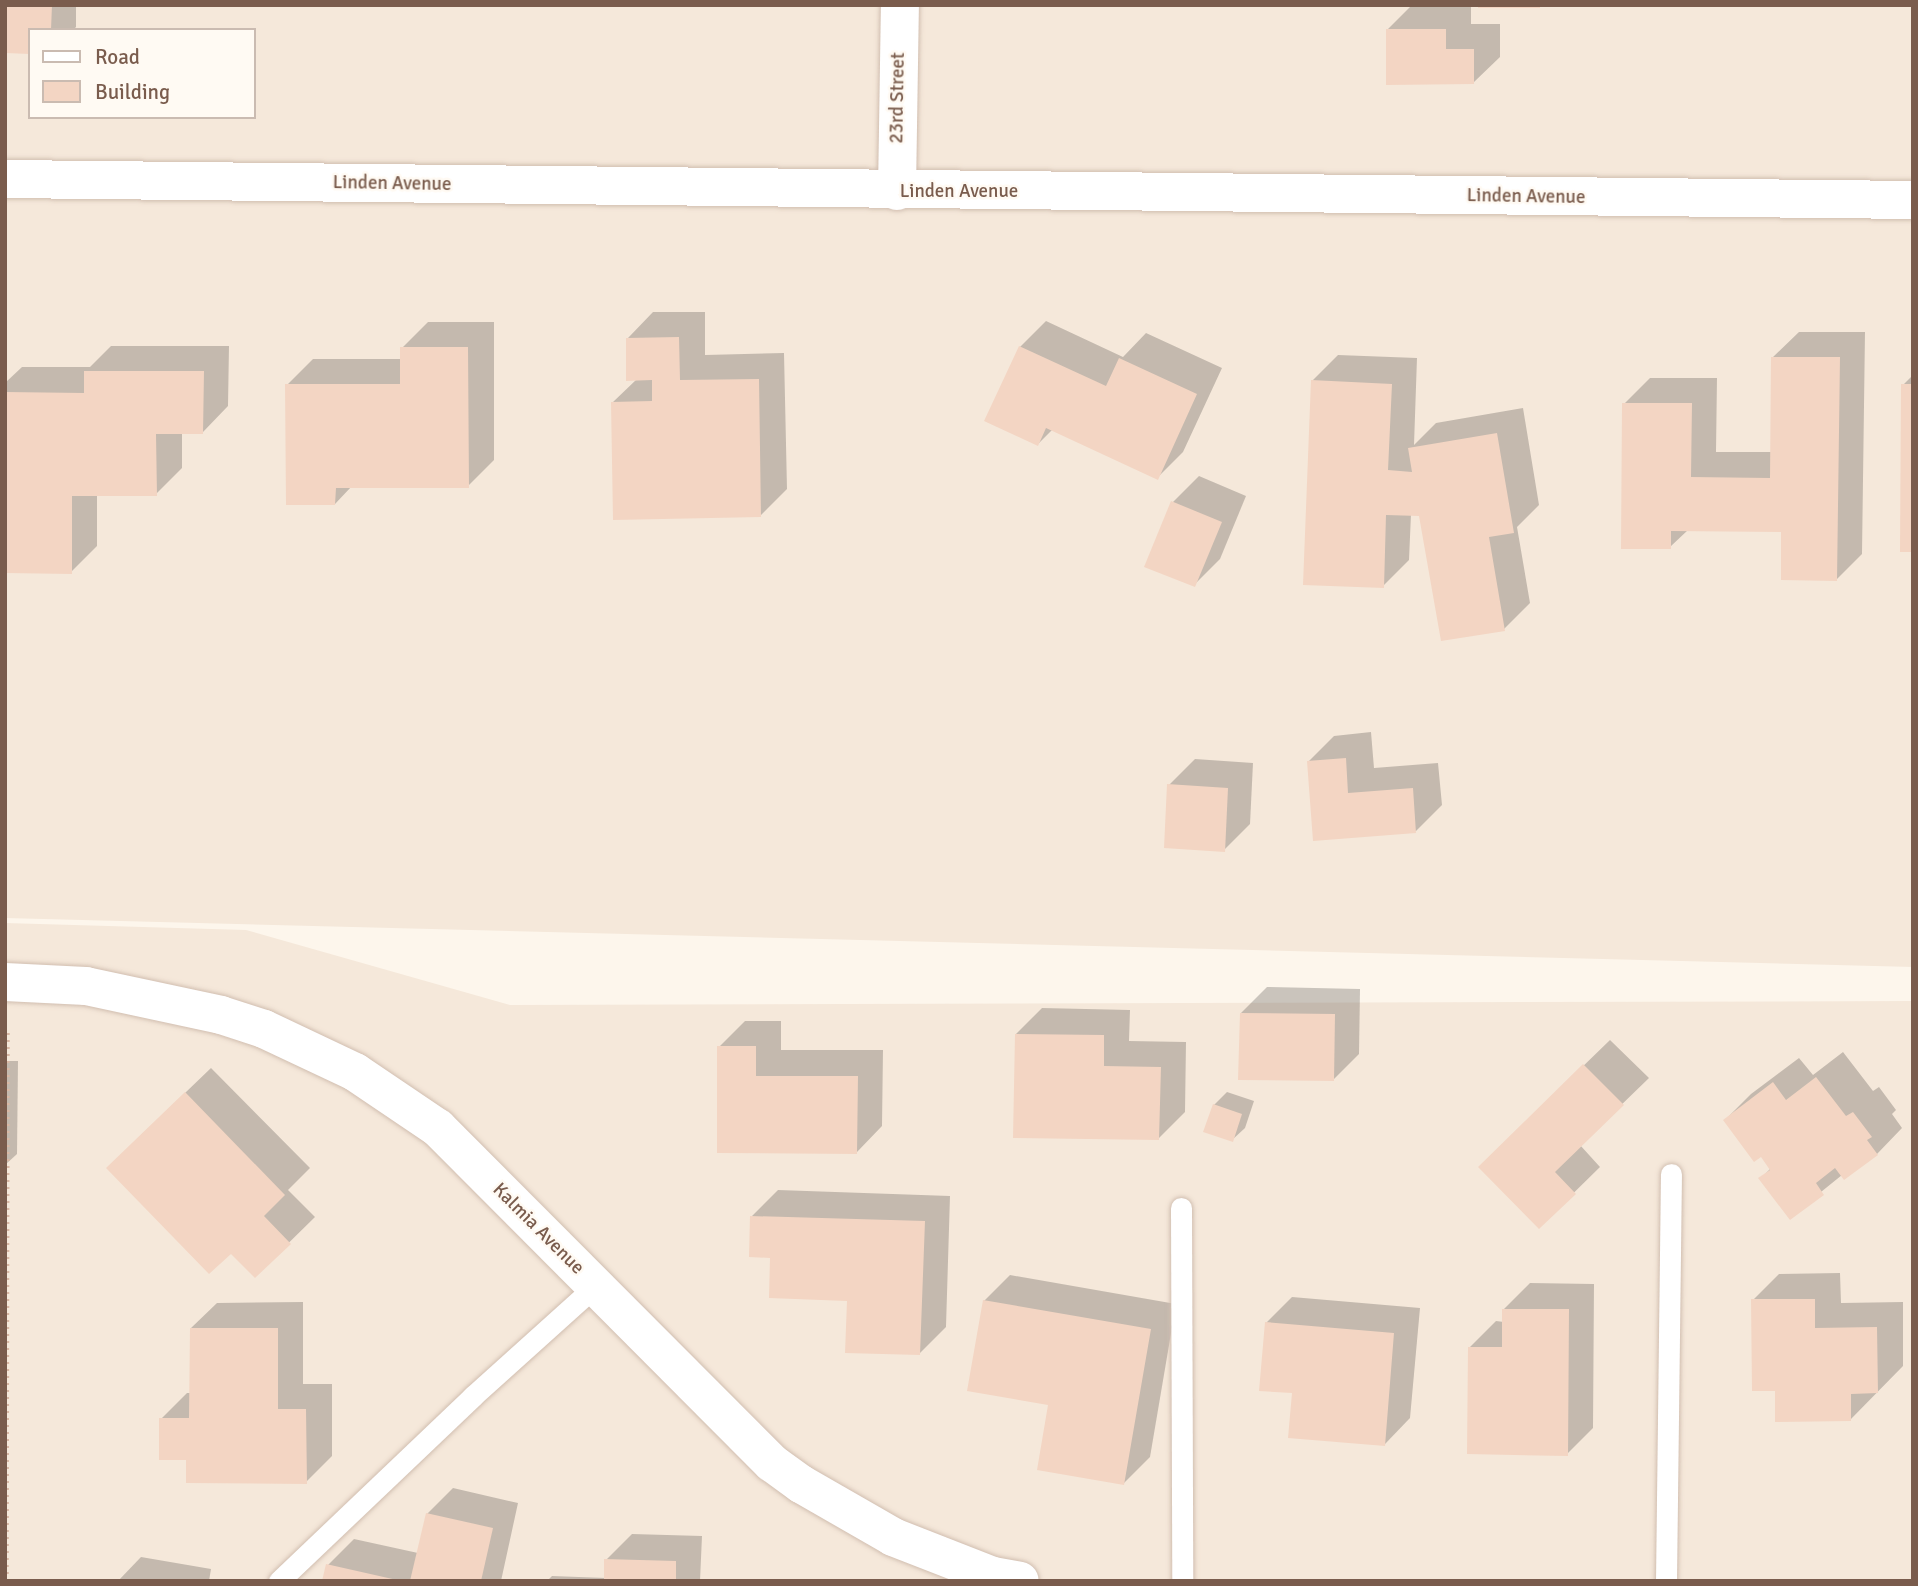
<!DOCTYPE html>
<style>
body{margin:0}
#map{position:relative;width:1918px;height:1586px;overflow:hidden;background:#fdf6ec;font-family:Signika,sans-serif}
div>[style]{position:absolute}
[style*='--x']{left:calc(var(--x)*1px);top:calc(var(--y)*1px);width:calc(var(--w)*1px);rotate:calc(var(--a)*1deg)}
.residential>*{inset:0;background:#f5e8da}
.shadow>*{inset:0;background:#0003}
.building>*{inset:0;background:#f3d5c3}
.path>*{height:4.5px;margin-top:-2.25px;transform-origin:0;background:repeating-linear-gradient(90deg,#d9b8a5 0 2px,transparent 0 7px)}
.roads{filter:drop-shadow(0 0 2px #d1beb0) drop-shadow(0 0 2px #d1beb0)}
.service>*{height:21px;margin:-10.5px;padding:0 10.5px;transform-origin:10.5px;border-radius:10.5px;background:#fff}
.minor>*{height:38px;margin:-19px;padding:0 19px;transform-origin:19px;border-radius:19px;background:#fff}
span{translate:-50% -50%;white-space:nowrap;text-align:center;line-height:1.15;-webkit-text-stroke:5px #fffaf3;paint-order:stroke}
.street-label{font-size:19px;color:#7a5c4d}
.frame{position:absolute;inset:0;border:7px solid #7a5c4d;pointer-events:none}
.legend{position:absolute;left:28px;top:28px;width:228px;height:91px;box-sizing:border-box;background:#fffaf3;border:2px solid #cabbb1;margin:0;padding:9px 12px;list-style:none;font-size:21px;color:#7a5c4d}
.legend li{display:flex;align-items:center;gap:14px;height:35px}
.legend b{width:35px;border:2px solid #cabbb1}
</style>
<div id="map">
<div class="residential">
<div style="clip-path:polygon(evenodd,5px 5px,1913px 5px,1913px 967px,5px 918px,5px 5px,30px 30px,254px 30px,254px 117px,30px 117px,30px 30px)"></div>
<div style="clip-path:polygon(5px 923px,246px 930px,510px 1005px,1913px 1001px,1913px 1581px,5px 1581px)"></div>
</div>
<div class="shadow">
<div style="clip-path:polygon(5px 5px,76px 5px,76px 27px,73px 30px,30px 30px)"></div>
<div style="clip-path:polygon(1412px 5px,1471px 5px,1471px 24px,1500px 24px,1500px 57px,1474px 82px,1387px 30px)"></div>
<div style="clip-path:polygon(653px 312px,705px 312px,705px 355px,784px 353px,787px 489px,761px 515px,613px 402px,637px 379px,628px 338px)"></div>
<div style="clip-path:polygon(1046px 321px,1123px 357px,1146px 333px,1222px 368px,1183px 452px,1157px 478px,1053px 429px,1038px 444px,1020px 347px)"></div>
<div style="clip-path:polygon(428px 322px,494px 322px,494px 460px,468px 486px,352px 486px,335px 504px,287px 385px,313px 359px,402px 359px,402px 348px)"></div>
<div style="clip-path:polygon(1799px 332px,1865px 332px,1862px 554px,1836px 580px,1783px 530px,1688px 530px,1670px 547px,1624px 404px,1650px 378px,1717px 378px,1716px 452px,1772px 452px,1773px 357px)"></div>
<div style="clip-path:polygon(111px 346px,229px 346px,228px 406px,203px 432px,182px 432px,182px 468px,156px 494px,97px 494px,97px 546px,71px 572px,5px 572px,5px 383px,22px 367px,90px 367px)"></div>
<div style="clip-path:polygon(1338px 355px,1417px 358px,1414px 445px,1436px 423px,1523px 408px,1539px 505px,1517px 527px,1530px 603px,1504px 629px,1421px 514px,1411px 514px,1409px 560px,1383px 586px,1312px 381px)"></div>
<div style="clip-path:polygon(1913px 375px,1913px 551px,1903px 385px)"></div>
<div style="clip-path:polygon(1199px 476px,1246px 496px,1220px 559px,1194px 585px,1173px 502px)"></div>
<div style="clip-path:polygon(1371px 732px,1374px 768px,1438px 763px,1442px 805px,1416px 831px,1315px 839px,1308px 762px,1334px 736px)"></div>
<div style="clip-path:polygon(1195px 759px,1253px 763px,1250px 824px,1224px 850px,1169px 785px)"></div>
<div style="clip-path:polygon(1267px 987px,1360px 989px,1359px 1054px,1333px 1080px,1241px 1013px)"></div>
<div style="clip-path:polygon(1042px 1008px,1130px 1010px,1129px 1041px,1186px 1042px,1185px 1112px,1159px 1138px,1016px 1034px)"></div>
<div style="clip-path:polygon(745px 1021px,781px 1021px,781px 1050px,883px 1050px,882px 1126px,857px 1152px,718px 1151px,719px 1047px)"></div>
<div style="clip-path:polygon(1610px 1040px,1649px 1078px,1580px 1145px,1600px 1167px,1539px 1227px,1506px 1141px)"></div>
<div style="clip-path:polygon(1843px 1052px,1873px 1091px,1879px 1087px,1896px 1110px,1892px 1114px,1902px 1128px,1877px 1154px,1842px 1175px,1790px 1217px,1761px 1178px,1771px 1168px,1761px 1154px,1725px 1120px,1751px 1094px,1799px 1058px,1813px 1075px)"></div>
<div style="clip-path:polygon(5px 1061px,18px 1061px,17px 1154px,5px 1165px)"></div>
<div style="clip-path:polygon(211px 1068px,310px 1168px,288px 1190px,315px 1217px,255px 1276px,134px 1142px)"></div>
<div style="clip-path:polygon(1227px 1092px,1254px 1101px,1245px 1128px,1232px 1140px,1214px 1105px)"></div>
<div style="clip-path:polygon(778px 1190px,950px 1196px,946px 1327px,920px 1353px,849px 1299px,772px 1256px,752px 1216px)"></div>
<div style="clip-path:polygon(1840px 1273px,1841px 1303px,1903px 1302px,1903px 1366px,1851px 1419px,1777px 1389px,1753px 1300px,1779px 1274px)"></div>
<div style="clip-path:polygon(1010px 1275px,1176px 1304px,1150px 1457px,1124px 1483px,984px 1301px)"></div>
<div style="clip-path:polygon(1530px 1283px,1594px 1284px,1593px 1428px,1567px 1454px,1470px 1347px,1496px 1321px,1504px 1322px,1504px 1309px)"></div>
<div style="clip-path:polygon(1292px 1297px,1420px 1308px,1410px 1418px,1385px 1444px,1294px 1392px,1266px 1323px)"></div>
<div style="clip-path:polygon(303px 1302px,303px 1384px,332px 1384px,332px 1456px,306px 1482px,188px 1458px,161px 1419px,187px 1393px,191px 1393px,191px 1328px,217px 1303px)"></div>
<div style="clip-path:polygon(453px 1488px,518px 1503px,501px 1581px,324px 1581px,328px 1565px,354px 1539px,418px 1553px,427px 1514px)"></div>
<div style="clip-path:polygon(632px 1534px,702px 1536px,700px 1581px,547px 1581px,552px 1576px,606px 1578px,606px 1560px)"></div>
<div style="clip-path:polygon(141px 1557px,211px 1569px,209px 1581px,118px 1581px)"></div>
</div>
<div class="building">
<div style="clip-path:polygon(5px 5px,52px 5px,51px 30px,30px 30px,30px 54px,5px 53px)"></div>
<div style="clip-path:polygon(1478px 5px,1540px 5px,1540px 8px,1478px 8px)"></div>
<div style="clip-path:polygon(1386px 29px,1446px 29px,1446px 49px,1474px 49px,1474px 84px,1386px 85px)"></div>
<div style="clip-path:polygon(679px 337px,680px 380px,759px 379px,761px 517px,613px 520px,611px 402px,652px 401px,652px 380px,626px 381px,626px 338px)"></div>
<div style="clip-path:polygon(1019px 346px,1106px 386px,1119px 358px,1197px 394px,1158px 480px,1046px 428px,1038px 446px,984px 421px)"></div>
<div style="clip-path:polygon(400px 347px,468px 347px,469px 488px,336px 488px,335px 505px,286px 505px,285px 384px,400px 384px)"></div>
<div style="clip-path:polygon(1771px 357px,1840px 357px,1837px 581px,1781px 580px,1781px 532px,1671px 531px,1671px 549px,1621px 549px,1622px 403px,1692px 403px,1691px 477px,1770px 478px)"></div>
<div style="clip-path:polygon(84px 371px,204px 371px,203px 434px,156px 434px,157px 496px,72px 496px,72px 574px,5px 573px,5px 392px,84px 393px)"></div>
<div style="clip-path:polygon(1311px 380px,1392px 384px,1388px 470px,1412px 472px,1408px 448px,1497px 433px,1514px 533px,1489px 537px,1505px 631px,1441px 641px,1419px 516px,1386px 515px,1384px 588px,1303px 585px)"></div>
<div style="clip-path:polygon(1901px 384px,1913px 384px,1913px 552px,1900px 552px)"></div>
<div style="clip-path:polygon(1171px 501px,1222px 522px,1195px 587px,1144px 567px)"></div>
<div style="clip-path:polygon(1346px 758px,1348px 793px,1413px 788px,1416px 833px,1313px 841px,1307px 761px)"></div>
<div style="clip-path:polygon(1167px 784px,1228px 788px,1225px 852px,1164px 848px)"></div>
<div style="clip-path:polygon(1240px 1013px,1335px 1014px,1334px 1081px,1238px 1080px)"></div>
<div style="clip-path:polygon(1015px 1034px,1104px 1035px,1104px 1066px,1161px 1067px,1159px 1140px,1013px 1138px)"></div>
<div style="clip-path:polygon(717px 1046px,756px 1046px,756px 1076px,858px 1076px,857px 1154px,717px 1153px)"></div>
<div style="clip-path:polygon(1583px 1064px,1624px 1105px,1555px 1172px,1576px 1194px,1539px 1229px,1478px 1167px)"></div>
<div style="clip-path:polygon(1816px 1077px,1846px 1116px,1853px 1112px,1872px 1137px,1867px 1140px,1878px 1155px,1844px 1180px,1835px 1168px,1816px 1183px,1824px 1195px,1790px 1220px,1758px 1178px,1770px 1170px,1761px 1157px,1754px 1162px,1723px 1120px,1773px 1082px,1786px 1100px)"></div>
<div style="clip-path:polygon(185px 1092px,285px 1195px,264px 1216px,291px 1244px,255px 1278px,231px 1254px,209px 1274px,106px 1168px)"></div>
<div style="clip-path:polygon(1213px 1104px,1242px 1114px,1233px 1142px,1203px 1132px)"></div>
<div style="clip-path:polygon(750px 1216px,925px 1221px,920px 1355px,845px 1353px,847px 1301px,769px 1298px,770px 1258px,749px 1257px)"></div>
<div style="clip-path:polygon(1751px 1299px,1815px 1299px,1815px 1328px,1877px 1327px,1878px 1393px,1851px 1394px,1851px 1421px,1775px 1422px,1775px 1391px,1752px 1391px)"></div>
<div style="clip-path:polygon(983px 1300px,1151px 1329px,1124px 1485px,1037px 1470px,1048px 1405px,967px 1391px)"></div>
<div style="clip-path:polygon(1502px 1309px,1569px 1309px,1568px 1456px,1467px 1454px,1468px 1347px,1502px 1347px)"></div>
<div style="clip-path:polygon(1265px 1322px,1394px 1333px,1385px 1446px,1288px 1438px,1292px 1393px,1259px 1391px)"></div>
<div style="clip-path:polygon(190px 1328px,278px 1328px,278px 1409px,306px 1409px,307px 1484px,186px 1483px,186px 1460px,159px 1460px,159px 1418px,189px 1418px)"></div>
<div style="clip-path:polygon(426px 1513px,493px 1528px,481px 1581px,410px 1581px)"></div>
<div style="clip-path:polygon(604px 1559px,676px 1561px,676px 1581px,604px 1581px)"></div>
<div style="clip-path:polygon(326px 1564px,397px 1580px,397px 1581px,322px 1581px)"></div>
</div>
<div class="path">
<div style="--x:6;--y:1581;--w:552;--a:-89.9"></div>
</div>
<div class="roads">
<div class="service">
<div style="--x:1181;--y:1208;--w:373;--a:89.8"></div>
<div style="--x:279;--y:1581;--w:268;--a:-43.6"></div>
<div style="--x:473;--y:1396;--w:164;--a:-42"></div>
<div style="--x:1666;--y:1581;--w:407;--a:-89.3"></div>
</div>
<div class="minor">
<div style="--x:5;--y:179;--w:1908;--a:0.63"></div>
<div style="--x:897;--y:191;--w:186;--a:-89.1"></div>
<div style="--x:5;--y:982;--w:81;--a:2.8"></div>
<div style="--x:86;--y:986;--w:138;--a:12.1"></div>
<div style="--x:221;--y:1015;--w:45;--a:18"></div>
<div style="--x:264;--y:1029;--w:101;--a:25.3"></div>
<div style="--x:355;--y:1072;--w:100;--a:34"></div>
<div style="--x:438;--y:1128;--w:473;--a:45.1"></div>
<div style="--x:772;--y:1463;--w:36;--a:36"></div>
<div style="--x:801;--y:1484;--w:106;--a:29.9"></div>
<div style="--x:893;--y:1537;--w:107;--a:21.3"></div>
<div style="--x:993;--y:1576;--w:27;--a:10"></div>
</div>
</div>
<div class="street-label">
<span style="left:898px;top:98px;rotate:-89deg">23rd Street</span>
<span style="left:392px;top:184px;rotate:1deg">Linden Avenue</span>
<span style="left:959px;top:192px">Linden Avenue</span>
<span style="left:1526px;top:197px;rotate:1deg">Linden Avenue</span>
<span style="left:538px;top:1229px;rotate:45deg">Kalmia Avenue</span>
</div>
<div class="frame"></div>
<ul class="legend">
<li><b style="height:9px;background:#fff"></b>Road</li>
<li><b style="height:19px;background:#f3d5c3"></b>Building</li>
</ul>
</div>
